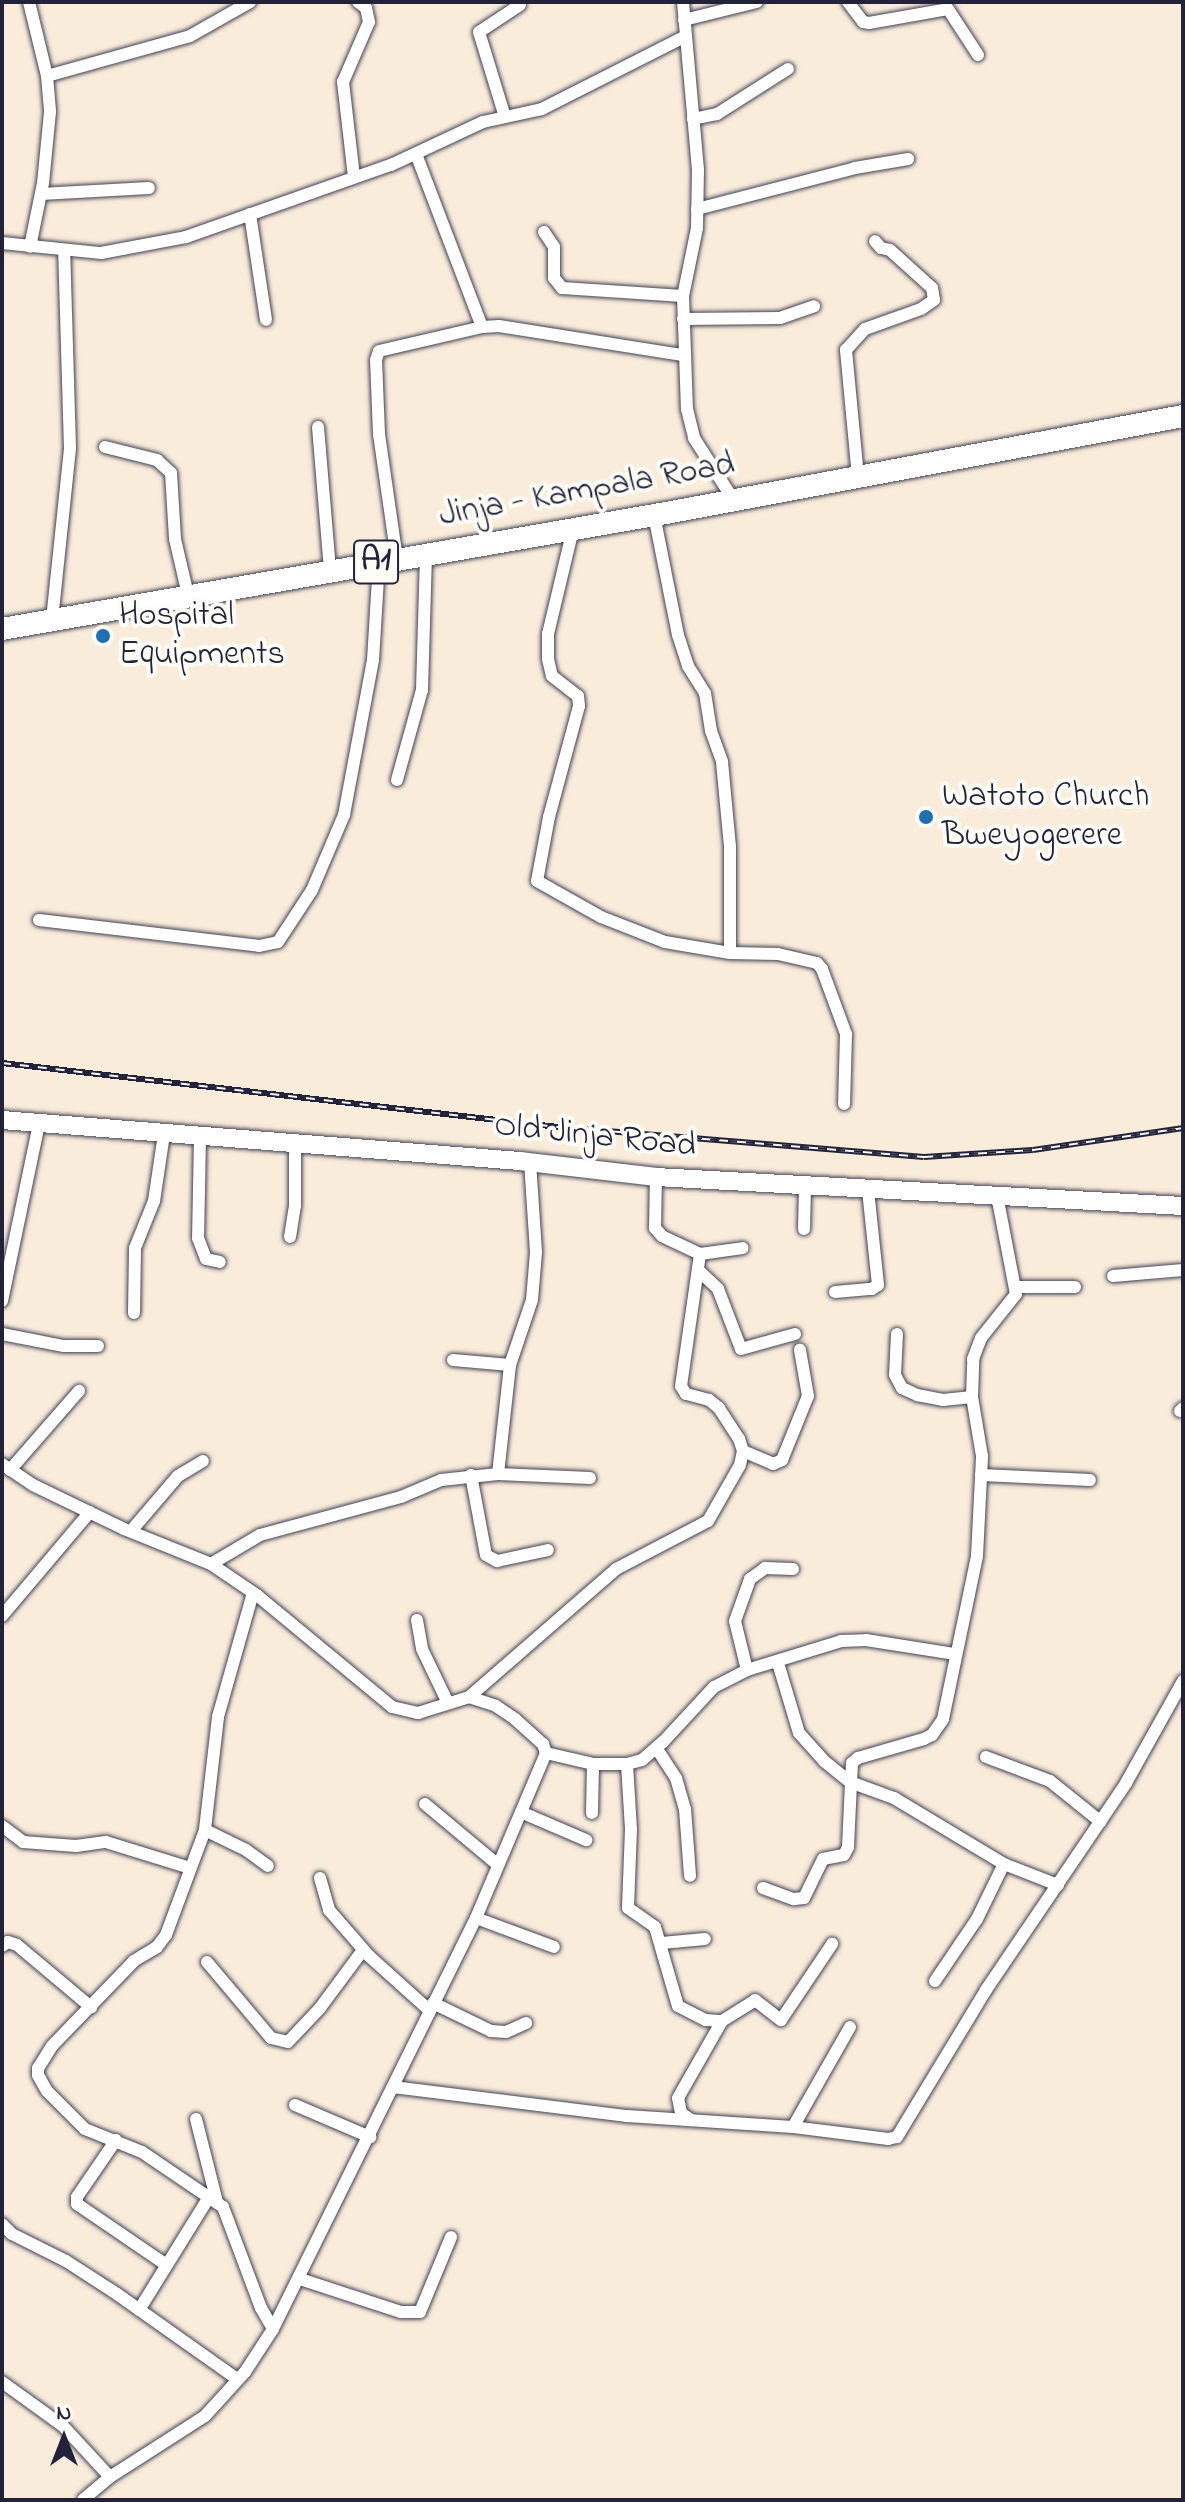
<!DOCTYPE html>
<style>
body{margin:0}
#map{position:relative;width:1185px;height:2502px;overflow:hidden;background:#f9ecdb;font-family:"Indie Flower",sans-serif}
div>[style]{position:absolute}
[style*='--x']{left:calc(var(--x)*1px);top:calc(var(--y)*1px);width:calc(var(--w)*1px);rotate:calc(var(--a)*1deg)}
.roads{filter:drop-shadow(0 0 2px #424053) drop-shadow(0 0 2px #424053)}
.street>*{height:12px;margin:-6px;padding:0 6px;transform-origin:6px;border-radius:6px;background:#fff}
.secondary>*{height:18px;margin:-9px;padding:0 9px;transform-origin:9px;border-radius:9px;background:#fff}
.highway>*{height:22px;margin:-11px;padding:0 11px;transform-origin:11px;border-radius:11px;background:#fff}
.rail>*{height:6px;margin-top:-3px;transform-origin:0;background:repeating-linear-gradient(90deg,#fdfcf7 0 9px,#22223b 0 18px);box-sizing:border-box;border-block:2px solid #22223b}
.dots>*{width:22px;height:22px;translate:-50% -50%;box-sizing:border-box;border:4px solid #fdfcf7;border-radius:50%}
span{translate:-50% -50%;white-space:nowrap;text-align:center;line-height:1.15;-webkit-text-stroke:8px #fdfcf7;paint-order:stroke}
.shield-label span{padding:2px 6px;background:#fdfcf7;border:2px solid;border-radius:6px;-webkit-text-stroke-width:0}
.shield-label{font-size:32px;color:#22223b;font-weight:700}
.street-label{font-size:34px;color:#22223b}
.poi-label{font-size:34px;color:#22223b}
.left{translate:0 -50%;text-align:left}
.frame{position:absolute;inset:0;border:4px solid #22223b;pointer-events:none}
.north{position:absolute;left:24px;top:2398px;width:80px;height:80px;-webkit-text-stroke:6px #fdfcf7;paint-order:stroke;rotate:0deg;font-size:22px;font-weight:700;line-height:32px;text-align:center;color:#22223b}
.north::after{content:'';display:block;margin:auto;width:28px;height:36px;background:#22223b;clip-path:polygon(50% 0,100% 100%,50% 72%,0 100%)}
</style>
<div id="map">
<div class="roads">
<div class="street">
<div style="--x:29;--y:2;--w:76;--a:76.3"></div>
<div style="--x:47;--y:76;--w:36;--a:85"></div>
<div style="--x:50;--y:112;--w:71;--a:95.6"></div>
<div style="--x:43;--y:183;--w:65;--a:101.5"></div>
<div style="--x:683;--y:2;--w:168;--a:84.9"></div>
<div style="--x:698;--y:169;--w:59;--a:91"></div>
<div style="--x:697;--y:228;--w:69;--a:101.6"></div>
<div style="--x:683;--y:296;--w:113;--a:88"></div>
<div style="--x:687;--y:409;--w:30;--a:76"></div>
<div style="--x:694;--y:438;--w:72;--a:57.4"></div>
<div style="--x:848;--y:2;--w:25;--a:53"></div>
<div style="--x:863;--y:22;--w:6;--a:9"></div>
<div style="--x:869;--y:23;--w:80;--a:-10"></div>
<div style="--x:948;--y:9;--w:55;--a:56.9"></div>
<div style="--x:684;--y:20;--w:75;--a:-13.9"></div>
<div style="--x:47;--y:76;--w:148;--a:-15.6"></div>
<div style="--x:190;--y:36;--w:69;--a:-29.5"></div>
<div style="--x:505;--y:117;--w:89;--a:-107"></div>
<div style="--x:479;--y:32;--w:49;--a:-33.4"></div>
<div style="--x:693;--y:119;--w:25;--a:-12"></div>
<div style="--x:717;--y:114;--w:84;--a:-32.4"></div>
<div style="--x:416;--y:154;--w:185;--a:69.1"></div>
<div style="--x:354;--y:177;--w:96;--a:-96.6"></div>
<div style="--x:343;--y:82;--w:65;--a:-66.6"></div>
<div style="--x:369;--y:22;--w:14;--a:-102"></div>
<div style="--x:366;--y:8;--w:10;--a:-143"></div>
<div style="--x:41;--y:194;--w:108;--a:-3.2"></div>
<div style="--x:697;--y:209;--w:163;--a:-14.5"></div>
<div style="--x:855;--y:168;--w:54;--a:-9.6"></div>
<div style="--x:250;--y:214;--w:107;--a:81.4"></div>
<div style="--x:544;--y:232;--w:18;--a:56"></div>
<div style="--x:554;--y:247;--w:31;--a:90"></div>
<div style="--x:554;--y:278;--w:13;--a:51"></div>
<div style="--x:562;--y:288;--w:121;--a:3.8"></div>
<div style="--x:2;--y:243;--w:100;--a:5.8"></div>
<div style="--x:101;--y:253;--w:86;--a:-10.7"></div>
<div style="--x:186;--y:237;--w:217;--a:-19.4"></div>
<div style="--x:391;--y:165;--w:102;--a:-25.1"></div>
<div style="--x:483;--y:122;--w:60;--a:-12.4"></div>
<div style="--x:542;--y:109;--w:159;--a:-26.9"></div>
<div style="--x:683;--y:319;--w:97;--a:-0.6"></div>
<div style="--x:780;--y:318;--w:36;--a:-19"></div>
<div style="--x:318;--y:427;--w:144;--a:85.2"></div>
<div style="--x:105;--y:447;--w:54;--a:14"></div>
<div style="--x:157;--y:460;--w:19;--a:43"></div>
<div style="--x:171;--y:473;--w:66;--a:86.5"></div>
<div style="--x:175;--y:539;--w:57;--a:76.9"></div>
<div style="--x:858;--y:477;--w:128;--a:-95.4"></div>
<div style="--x:846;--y:350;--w:28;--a:-48"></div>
<div style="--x:865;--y:329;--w:59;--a:-19.7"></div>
<div style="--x:921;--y:309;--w:16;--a:-35"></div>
<div style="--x:934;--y:300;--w:12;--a:-99"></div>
<div style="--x:932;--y:288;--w:57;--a:-137.9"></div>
<div style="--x:890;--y:250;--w:9;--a:-167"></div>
<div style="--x:881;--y:248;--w:9;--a:-131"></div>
<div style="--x:654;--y:515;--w:122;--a:78.7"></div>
<div style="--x:678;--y:635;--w:33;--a:72"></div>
<div style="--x:688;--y:666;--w:32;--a:58"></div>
<div style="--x:705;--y:693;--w:38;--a:81"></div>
<div style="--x:711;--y:731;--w:33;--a:70"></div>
<div style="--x:722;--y:762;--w:85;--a:84.6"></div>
<div style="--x:730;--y:847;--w:106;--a:90"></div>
<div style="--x:573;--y:529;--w:108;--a:103.4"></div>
<div style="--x:548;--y:634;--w:25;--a:90"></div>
<div style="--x:548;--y:659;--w:17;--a:77"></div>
<div style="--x:552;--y:676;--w:33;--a:38"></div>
<div style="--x:578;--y:696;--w:10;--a:84"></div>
<div style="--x:579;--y:706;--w:115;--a:105.1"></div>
<div style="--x:549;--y:817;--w:65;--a:100.6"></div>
<div style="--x:537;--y:881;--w:73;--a:29.4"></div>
<div style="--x:601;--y:917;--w:69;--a:21.3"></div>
<div style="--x:665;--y:942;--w:66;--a:9.6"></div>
<div style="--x:730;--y:953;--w:48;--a:1.2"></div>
<div style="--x:778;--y:954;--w:40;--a:13"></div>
<div style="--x:817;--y:963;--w:8;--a:50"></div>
<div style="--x:822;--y:969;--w:69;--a:69.7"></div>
<div style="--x:846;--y:1034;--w:70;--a:91.6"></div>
<div style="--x:397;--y:559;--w:126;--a:-98.2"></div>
<div style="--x:379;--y:434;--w:74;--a:-92.3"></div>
<div style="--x:376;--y:360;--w:9;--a:-72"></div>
<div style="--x:379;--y:351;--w:106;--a:-13.1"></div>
<div style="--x:482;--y:327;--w:17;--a:-3"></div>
<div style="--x:499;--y:326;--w:186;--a:9"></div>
<div style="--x:52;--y:620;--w:173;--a:-84"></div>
<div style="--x:70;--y:448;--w:198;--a:-91.7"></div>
<div style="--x:397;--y:780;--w:93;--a:-74.5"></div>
<div style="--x:422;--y:690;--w:136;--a:-88.3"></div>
<div style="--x:39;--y:920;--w:222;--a:6.7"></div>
<div style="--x:259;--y:946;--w:19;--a:-12"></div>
<div style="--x:278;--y:942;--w:62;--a:-56.8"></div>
<div style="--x:312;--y:890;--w:82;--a:-66.9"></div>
<div style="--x:344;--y:815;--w:158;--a:-79.4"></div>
<div style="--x:373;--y:660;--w:98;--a:-86.5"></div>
<div style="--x:200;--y:1137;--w:101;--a:91.1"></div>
<div style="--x:198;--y:1238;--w:22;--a:69"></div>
<div style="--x:206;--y:1259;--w:14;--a:12"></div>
<div style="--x:804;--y:1229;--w:42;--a:-88.6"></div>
<div style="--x:290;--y:1237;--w:31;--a:-81"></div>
<div style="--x:295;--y:1206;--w:61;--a:-90"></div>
<div style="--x:700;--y:1254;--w:43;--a:-7.9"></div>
<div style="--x:699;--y:1271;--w:26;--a:43"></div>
<div style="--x:718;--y:1289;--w:64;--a:69"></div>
<div style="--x:741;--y:1349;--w:56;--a:-15.5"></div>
<div style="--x:1113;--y:1276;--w:70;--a:-4.9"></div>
<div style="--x:1016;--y:1287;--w:59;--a:0"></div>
<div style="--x:835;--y:1292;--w:37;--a:-5"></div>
<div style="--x:872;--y:1289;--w:7;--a:-34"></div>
<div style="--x:878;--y:1285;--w:96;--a:-96"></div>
<div style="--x:2;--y:1301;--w:181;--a:-78.2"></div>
<div style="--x:134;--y:1313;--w:65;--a:-89.1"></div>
<div style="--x:135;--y:1248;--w:51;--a:-68"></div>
<div style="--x:154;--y:1201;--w:68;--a:-81.5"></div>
<div style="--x:2;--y:1334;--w:63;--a:11"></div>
<div style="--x:64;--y:1346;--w:34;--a:0"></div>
<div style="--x:897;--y:1334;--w:41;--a:92.8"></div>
<div style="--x:895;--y:1375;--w:15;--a:62"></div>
<div style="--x:902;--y:1388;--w:17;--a:25"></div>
<div style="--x:917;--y:1395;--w:26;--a:11"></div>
<div style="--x:943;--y:1400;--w:29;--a:-6"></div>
<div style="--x:453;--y:1360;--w:57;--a:5"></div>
<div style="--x:1180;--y:1411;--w:4;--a:-45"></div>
<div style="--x:743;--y:1451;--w:33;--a:23"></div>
<div style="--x:773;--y:1464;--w:10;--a:-24"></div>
<div style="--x:782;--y:1460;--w:69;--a:-67.9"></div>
<div style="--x:808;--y:1396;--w:47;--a:-99.9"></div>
<div style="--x:2;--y:1464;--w:37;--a:34"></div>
<div style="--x:33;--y:1485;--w:101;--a:25.8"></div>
<div style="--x:124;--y:1529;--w:94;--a:21.9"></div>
<div style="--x:211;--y:1564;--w:57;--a:34.2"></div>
<div style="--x:258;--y:1596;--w:174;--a:39.6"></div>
<div style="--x:392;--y:1707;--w:27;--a:13"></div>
<div style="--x:418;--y:1713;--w:53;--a:-17.4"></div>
<div style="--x:469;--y:1697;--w:28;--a:18"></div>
<div style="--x:496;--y:1706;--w:23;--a:34"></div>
<div style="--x:515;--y:1719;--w:38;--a:42"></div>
<div style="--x:543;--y:1744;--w:9;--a:72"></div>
<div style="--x:546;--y:1753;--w:179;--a:113"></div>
<div style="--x:476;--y:1918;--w:458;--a:116.3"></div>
<div style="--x:273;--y:2329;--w:51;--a:123.1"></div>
<div style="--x:245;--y:2372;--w:59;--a:132.3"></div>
<div style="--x:205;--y:2416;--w:113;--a:147.3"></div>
<div style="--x:110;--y:2477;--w:35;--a:140"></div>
<div style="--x:10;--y:1470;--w:105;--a:-48.9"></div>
<div style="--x:498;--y:1474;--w:110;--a:-83.7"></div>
<div style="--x:510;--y:1365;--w:69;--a:-71.3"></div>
<div style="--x:532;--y:1300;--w:48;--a:-85.2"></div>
<div style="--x:536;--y:1252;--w:90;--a:-93.8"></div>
<div style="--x:471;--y:1475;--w:81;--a:79.4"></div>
<div style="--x:486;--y:1555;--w:13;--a:29"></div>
<div style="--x:497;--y:1561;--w:52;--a:-12.2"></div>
<div style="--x:981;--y:1475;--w:109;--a:2.6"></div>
<div style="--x:131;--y:1531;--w:72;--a:-49.5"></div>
<div style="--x:178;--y:1476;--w:29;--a:-31"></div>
<div style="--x:211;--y:1564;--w:57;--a:-30.6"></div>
<div style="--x:260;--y:1535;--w:146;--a:-15.1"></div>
<div style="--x:401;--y:1497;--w:43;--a:-23"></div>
<div style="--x:441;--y:1480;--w:57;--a:-6"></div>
<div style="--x:498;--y:1474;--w:92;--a:2.5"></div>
<div style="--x:253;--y:1593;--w:129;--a:105.8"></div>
<div style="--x:218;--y:1717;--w:114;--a:96.6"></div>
<div style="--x:205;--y:1830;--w:112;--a:110.4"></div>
<div style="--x:166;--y:1935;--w:15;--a:127"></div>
<div style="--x:157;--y:1947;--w:27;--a:149"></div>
<div style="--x:134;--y:1961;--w:118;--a:134"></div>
<div style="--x:52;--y:2046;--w:26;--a:122"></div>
<div style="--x:38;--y:2068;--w:7;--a:90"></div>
<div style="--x:38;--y:2075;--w:18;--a:61"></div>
<div style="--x:47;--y:2091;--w:54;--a:45"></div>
<div style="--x:85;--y:2129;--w:61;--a:22"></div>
<div style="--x:142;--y:2152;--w:98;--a:34.2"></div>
<div style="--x:223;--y:2207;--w:108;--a:69.4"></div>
<div style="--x:261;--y:2308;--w:24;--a:60"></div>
<div style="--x:2;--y:1616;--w:136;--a:-49.8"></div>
<div style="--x:417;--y:1620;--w:29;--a:80"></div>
<div style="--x:422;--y:1649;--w:60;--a:64.3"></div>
<div style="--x:778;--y:1663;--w:73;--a:73.3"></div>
<div style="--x:799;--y:1733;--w:38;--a:48"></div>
<div style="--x:824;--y:1761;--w:33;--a:39"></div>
<div style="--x:850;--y:1782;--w:47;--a:20"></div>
<div style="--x:894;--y:1798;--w:128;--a:31"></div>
<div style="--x:1004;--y:1864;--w:58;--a:21.3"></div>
<div style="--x:747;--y:1670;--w:50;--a:-103.8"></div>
<div style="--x:735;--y:1621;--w:45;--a:-70.3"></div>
<div style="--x:750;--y:1579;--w:19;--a:-36"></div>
<div style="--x:765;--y:1568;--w:28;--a:2"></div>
<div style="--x:469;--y:1697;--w:195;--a:-41"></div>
<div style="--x:616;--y:1569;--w:104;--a:-27.6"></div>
<div style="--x:708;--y:1521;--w:64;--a:-60.3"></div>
<div style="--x:740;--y:1465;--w:14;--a:-78"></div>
<div style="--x:743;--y:1451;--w:13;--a:-108"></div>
<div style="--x:739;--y:1439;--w:37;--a:-123"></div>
<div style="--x:719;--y:1408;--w:13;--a:-141"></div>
<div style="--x:709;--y:1400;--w:24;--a:-165"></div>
<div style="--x:686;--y:1394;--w:9;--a:-122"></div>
<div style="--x:681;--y:1386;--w:133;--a:-81.8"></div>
<div style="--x:700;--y:1254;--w:42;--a:-154.7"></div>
<div style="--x:662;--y:1236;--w:11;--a:-131"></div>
<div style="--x:655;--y:1228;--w:51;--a:-88.9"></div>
<div style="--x:657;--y:1749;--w:35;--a:57"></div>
<div style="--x:676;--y:1778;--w:32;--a:74"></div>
<div style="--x:685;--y:1809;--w:67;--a:85.7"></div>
<div style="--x:546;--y:1753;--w:48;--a:13.2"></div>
<div style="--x:593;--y:1764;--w:34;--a:0"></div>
<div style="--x:627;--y:1764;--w:16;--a:-15"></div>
<div style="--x:642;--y:1760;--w:28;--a:-41"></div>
<div style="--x:663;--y:1742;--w:75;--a:-47.2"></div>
<div style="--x:714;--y:1687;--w:37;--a:-27"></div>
<div style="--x:747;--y:1670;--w:98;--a:-17.1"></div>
<div style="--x:841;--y:1641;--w:25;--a:-2"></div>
<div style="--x:866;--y:1640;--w:89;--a:9"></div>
<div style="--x:986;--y:1757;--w:68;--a:20.6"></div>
<div style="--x:1050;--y:1781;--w:65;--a:38.8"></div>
<div style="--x:627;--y:1764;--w:65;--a:86.5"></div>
<div style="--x:631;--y:1829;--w:79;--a:92.2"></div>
<div style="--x:628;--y:1908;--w:33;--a:35"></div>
<div style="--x:655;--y:1927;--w:82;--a:73.8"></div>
<div style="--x:678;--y:2006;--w:31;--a:27"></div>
<div style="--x:706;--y:2020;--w:16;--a:4"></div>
<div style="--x:722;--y:2021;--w:39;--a:-32"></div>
<div style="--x:755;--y:2000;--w:33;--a:38"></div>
<div style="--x:781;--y:2020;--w:92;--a:-56.1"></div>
<div style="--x:425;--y:1804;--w:95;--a:39.9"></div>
<div style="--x:523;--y:1813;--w:69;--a:23.2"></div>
<div style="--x:592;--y:1813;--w:49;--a:-88.8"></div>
<div style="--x:2;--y:1826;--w:26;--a:37"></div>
<div style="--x:23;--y:1842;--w:53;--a:4.3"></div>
<div style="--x:76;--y:1846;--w:30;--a:-8"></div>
<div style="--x:106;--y:1842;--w:88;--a:17.2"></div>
<div style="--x:205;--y:1830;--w:46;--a:26"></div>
<div style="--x:246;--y:1850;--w:27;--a:36"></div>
<div style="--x:320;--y:1878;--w:33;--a:74"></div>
<div style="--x:329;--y:1910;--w:61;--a:49"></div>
<div style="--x:369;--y:1956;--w:82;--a:42"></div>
<div style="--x:763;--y:1888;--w:33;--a:20"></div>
<div style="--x:794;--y:1899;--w:10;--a:-6"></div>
<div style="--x:804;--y:1898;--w:43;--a:-64"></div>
<div style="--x:823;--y:1859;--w:21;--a:-11"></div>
<div style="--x:844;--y:1855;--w:9;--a:-63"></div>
<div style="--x:848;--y:1847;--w:84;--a:-87.3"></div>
<div style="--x:852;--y:1763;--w:8;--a:-40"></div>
<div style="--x:858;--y:1758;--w:69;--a:-16.1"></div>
<div style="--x:924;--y:1739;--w:9;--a:-27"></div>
<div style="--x:932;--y:1735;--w:19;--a:-55"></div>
<div style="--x:943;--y:1719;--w:167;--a:-78.2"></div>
<div style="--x:977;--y:1556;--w:100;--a:-87.1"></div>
<div style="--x:982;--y:1456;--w:60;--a:-99.6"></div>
<div style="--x:972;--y:1397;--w:38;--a:-88"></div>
<div style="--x:973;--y:1359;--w:22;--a:-69"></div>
<div style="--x:981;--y:1338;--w:56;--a:-51.5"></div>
<div style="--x:1016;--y:1294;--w:101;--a:-100.9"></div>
<div style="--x:476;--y:1918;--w:83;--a:20.4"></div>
<div style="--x:662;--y:1943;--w:43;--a:-5.3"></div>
<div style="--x:2;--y:1946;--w:7;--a:-34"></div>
<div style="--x:8;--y:1942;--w:9;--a:18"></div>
<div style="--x:17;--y:1945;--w:97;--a:40"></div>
<div style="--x:207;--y:1962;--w:99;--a:49.9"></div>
<div style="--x:271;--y:2038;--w:17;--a:13"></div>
<div style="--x:288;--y:2042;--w:47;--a:-46.7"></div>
<div style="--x:320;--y:2008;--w:72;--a:-53.4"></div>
<div style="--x:935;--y:1981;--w:75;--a:-55.9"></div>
<div style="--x:977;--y:1919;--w:61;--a:-63.9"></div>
<div style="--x:433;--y:2003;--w:64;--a:25.8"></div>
<div style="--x:491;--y:2031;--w:15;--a:4"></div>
<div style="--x:506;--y:2032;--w:22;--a:-24"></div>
<div style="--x:393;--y:2087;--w:236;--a:7.1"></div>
<div style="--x:627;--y:2116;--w:166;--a:3.8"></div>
<div style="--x:793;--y:2127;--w:96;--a:7.2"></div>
<div style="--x:888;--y:2139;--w:9;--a:-13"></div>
<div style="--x:897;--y:2137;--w:172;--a:-58.8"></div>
<div style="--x:986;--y:1990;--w:250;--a:-55.9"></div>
<div style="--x:1126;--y:1783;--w:117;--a:-60.8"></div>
<div style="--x:295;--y:2105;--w:82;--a:23.1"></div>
<div style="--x:196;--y:2119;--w:86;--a:75.8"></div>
<div style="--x:691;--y:2120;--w:12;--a:-145"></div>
<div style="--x:681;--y:2113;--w:15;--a:-101"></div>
<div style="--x:678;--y:2098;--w:89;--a:-60.3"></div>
<div style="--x:793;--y:2127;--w:115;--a:-60.3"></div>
<div style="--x:116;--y:2140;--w:69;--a:124.4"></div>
<div style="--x:77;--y:2197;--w:7;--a:90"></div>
<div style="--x:77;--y:2204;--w:107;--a:34.3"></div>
<div style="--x:2;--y:2224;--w:14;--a:45"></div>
<div style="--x:12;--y:2234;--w:60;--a:26.6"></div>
<div style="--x:66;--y:2261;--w:61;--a:32.9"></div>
<div style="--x:117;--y:2294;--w:147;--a:35.3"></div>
<div style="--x:300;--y:2279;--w:106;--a:18.1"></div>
<div style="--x:401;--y:2312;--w:19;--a:0"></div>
<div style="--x:420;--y:2312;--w:81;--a:-67.5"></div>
<div style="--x:139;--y:2310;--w:133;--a:-58.2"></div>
<div style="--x:2;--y:2382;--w:75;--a:35.8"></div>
<div style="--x:63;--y:2426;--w:69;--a:47.3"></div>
</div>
<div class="secondary">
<div style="--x:2;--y:1120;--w:520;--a:4.53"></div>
<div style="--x:520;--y:1161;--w:137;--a:6.7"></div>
<div style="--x:656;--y:1177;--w:528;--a:3.15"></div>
</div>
<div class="highway">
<div style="--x:2;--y:629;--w:674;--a:-9.91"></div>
<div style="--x:666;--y:513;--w:526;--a:-10.63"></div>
</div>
</div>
<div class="rail">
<div style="--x:2;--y:1063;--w:560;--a:6.57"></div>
<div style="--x:558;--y:1127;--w:367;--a:4.7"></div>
<div style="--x:924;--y:1157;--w:109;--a:-3.7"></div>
<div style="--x:1033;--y:1150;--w:152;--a:-8.3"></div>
</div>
<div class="dots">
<div style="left:103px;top:636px;background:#1f6fb2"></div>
<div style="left:926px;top:817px;background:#1f6fb2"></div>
</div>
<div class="shield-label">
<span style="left:376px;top:562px">A1</span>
</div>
<div class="street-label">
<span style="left:587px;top:491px;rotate:-10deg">Jinja - Kampala Road</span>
<span style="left:595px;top:1137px;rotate:6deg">Old Jinja Road</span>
</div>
<div class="poi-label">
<span class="left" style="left:119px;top:636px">Hospital<br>Equipments</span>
<span class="left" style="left:942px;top:817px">Watoto Church<br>Bweyogerere</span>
</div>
<div class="frame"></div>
<div class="north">N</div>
</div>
